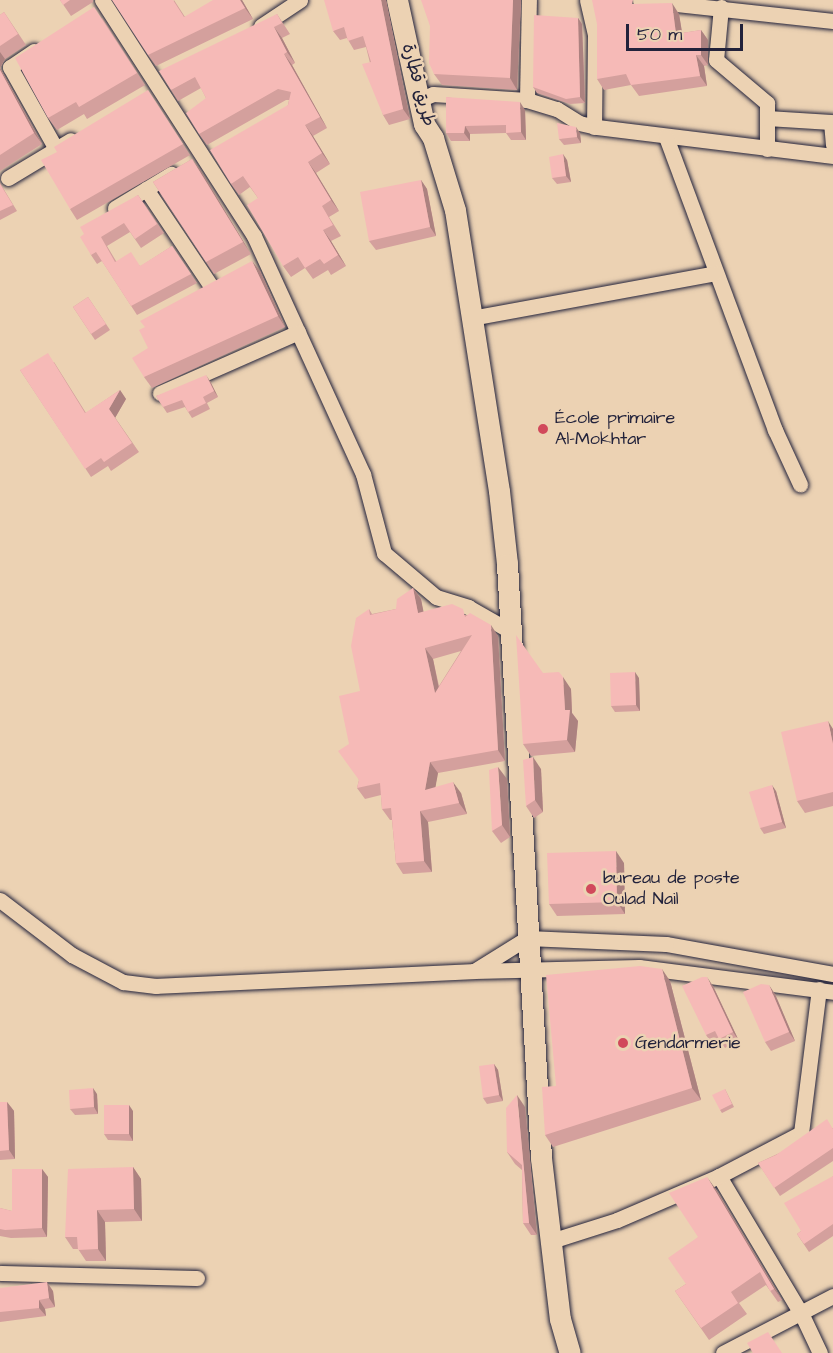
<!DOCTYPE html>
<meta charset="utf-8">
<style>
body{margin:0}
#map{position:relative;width:833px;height:1353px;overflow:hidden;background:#ecd2b3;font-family:"Architects Daughter","Playpen Sans Arabic",sans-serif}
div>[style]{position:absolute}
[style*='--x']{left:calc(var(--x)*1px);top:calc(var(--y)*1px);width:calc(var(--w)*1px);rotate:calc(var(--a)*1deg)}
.roads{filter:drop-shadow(0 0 2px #22223b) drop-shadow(0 0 2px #22223b)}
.street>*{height:15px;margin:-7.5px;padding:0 7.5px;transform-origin:7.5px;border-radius:7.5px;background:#ecd2b3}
.secondary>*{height:21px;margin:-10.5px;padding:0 10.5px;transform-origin:10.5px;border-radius:10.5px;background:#ecd2b3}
.wall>*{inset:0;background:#d4a09d}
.shaded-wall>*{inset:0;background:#ac8280}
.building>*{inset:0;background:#f6bab7}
.dots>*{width:16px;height:16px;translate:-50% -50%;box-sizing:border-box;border:3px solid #ecd2b3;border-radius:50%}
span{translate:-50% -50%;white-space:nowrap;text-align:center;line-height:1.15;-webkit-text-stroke:5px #ecd2b3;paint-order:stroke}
.street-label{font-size:18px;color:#22223b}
.poi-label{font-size:18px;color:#22223b}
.left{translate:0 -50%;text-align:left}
.scale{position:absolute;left:626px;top:24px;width:117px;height:27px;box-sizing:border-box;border:3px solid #22223b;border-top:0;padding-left:8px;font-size:18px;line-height:21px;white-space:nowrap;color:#22223b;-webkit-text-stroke:4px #ecd2b3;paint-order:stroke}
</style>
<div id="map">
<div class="roads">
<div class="street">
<div style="--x:102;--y:0;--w:281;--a:57.2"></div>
<div style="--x:254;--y:236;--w:262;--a:65.4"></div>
<div style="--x:363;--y:474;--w:82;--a:75.1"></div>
<div style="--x:384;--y:553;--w:68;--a:40.2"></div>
<div style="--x:436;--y:597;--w:34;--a:17"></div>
<div style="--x:468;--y:607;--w:48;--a:29.7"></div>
<div style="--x:587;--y:0;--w:36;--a:77"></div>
<div style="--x:595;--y:35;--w:92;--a:90.6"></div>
<div style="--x:640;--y:0;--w:194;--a:6.2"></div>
<div style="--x:721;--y:7;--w:53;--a:95.4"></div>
<div style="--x:716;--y:60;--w:67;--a:40.1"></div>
<div style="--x:767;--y:103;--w:46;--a:90"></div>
<div style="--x:261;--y:26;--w:47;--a:-33.7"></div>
<div style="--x:34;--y:51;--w:29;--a:146"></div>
<div style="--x:10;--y:67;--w:94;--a:60.7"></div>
<div style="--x:56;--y:149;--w:17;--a:-31"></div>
<div style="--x:419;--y:100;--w:15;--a:-23"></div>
<div style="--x:433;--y:94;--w:94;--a:3.7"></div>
<div style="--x:527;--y:100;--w:31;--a:17"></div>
<div style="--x:557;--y:109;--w:26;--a:32"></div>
<div style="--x:579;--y:123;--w:18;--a:13"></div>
<div style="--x:597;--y:127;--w:238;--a:7"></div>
<div style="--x:527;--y:100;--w:100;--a:-88.9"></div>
<div style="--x:767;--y:118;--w:64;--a:3.6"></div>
<div style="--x:831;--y:122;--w:23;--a:85"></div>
<div style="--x:666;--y:137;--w:313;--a:69.6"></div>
<div style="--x:775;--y:430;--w:60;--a:65.2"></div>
<div style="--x:8;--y:178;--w:56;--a:-31.1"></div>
<div style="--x:146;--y:189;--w:117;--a:56.2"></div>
<div style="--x:115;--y:208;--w:66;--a:-31.3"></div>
<div style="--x:471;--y:318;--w:248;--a:-10.4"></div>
<div style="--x:160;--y:393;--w:151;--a:-23.8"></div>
<div style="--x:0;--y:900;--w:91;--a:37.4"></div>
<div style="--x:72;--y:955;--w:58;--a:27.9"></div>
<div style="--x:123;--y:982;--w:33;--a:7"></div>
<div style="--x:156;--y:986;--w:318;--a:-2.7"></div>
<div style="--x:833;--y:974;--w:170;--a:-169.8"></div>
<div style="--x:666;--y:944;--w:139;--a:-177.5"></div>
<div style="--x:527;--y:938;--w:62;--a:148.1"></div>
<div style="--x:474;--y:971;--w:165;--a:-1.4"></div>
<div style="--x:639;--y:967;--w:196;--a:7.3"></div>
<div style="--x:719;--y:1176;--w:162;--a:59.2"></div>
<div style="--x:802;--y:1315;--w:42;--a:64.7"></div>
<div style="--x:551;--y:1241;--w:69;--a:-17.7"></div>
<div style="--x:617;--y:1220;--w:111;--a:-23.3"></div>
<div style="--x:719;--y:1176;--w:93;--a:-27.7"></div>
<div style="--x:801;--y:1133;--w:145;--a:-82.9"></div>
<div style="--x:0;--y:1273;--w:197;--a:1.5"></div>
<div style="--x:723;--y:1353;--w:124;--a:-27.4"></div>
</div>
<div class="secondary">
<div style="--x:397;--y:0;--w:127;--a:77.7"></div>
<div style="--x:424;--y:124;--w:17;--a:57"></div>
<div style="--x:433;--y:138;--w:75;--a:73"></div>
<div style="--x:455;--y:210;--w:284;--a:81.1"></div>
<div style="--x:499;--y:491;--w:73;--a:83.7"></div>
<div style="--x:507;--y:564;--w:595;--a:86.72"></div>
<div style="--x:541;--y:1158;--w:162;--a:83.3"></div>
<div style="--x:560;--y:1319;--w:35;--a:74"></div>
</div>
</div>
<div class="wall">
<div style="clip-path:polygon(60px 0,93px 0,93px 2px,71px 16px)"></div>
<div style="clip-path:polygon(174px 0,185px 17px,242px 0,253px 19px,156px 66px,148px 55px)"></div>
<div style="clip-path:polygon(386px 0,410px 119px,389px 125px,383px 115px,366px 47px,354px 50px,347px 38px,340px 40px,333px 31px)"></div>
<div style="clip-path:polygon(521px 0,517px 90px,442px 85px,434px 74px,430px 26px)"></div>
<div style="clip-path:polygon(636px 4px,679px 14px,682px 33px,701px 30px,708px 40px,708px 65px,704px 66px,707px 86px,639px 96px,631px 85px,604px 90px,597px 79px,597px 24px)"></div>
<div style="clip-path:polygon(4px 12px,26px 45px,5px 59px,0 68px,42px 144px,0 171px,0 15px)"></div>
<div style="clip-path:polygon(277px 14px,290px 34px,282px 38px,295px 63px,292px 65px,327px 128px,313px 136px,330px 164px,316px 173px,339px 211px,329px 217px,341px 236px,331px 241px,346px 266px,331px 275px,328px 270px,313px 279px,305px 268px,291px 277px,283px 266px,258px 198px,250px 187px,239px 195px,231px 184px,288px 105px,289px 100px,286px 100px,207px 145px,199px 134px,206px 98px,201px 88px,178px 101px,171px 90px)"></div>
<div style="clip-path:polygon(102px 18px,145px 85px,87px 119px,84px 114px,57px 130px,48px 118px)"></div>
<div style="clip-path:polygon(578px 18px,582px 24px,585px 103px,570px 104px,537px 93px,533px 87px)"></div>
<div style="clip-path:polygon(446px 97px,525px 110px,526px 140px,511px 140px,506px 133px,470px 134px,470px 141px,451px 141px,446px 133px)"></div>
<div style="clip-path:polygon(155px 101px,190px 155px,77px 220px,70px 209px)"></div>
<div style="clip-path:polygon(580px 133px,581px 143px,564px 145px,559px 139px)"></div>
<div style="clip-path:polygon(192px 159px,251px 254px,214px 274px,153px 182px)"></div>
<div style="clip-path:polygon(567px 160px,571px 182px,557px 184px,552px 178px)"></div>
<div style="clip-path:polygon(421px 180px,427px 189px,436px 236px,376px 250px,369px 241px)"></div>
<div style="clip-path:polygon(0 183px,17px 211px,0 220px)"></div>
<div style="clip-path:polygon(138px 195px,164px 233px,141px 248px,130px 232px,107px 246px,116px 261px,141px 266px,172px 246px,197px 283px,137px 315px,102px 261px,97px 264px,91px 255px,84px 234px)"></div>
<div style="clip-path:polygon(260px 271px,285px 327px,152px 388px,144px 377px,148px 348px)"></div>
<div style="clip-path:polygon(88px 297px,110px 330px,95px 340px,73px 307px)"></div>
<div style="clip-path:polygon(54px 362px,86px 413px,120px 390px,126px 399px,115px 418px,139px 452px,111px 471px,108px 466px,91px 477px,20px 370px)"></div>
<div style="clip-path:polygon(210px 381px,218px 397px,207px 403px,210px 409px,192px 418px,185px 407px,167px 413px,156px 396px)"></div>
<div style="clip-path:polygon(evenodd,413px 588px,421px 599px,423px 612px,467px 615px,498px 636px,505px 761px,438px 773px,435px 787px,461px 793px,467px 814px,428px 822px,432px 872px,403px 874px,396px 863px,392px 820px,390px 820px,382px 809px,381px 795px,365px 799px,357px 788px,359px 780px,349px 744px,360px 691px,369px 609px,372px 614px,396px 609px,413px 588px,461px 651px,439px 686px,433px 659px,461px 651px)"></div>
<div style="clip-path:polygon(543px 673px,571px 689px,572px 713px,578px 721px,575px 752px,531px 756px,523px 744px)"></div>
<div style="clip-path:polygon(639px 678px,640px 711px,615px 712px,611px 706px)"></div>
<div style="clip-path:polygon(833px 729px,833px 806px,805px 813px,797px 801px)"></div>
<div style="clip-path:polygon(541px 769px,543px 812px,534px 818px,526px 806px)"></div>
<div style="clip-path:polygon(507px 779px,510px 837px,501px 843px,492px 831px)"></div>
<div style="clip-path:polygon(776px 791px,786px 828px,764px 834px,760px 828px)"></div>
<div style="clip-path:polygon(624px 863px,625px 914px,557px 916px,549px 904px)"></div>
<div style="clip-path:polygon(670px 981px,701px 1100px,553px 1147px,545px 1135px,556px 1086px)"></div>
<div style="clip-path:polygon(713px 986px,739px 1041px,725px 1048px,720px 1041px,712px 1044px,706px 1035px)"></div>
<div style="clip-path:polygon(775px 994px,795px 1041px,771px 1051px,765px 1042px)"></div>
<div style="clip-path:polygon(494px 1064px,498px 1070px,503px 1101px,487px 1104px,483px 1098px)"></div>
<div style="clip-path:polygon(725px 1089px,734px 1107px,722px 1113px,720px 1110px)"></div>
<div style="clip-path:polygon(97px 1094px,98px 1114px,75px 1115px,70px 1109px)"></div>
<div style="clip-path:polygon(0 1102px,7px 1102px,14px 1111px,15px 1159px,0 1160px)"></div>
<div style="clip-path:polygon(525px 1107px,537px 1235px,531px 1235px,523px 1223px,522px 1170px,515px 1164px,507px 1152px)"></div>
<div style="clip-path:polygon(133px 1111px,133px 1141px,108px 1140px,104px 1134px)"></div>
<div style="clip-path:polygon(833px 1128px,833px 1161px,780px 1196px,758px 1163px)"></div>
<div style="clip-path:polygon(133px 1167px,141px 1179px,142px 1221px,105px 1222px,106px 1261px,86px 1261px,78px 1249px,73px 1249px,65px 1237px)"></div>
<div style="clip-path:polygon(42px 1169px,48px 1177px,47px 1237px,11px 1238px,0 1236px,0 1208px,12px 1211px)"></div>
<div style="clip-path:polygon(833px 1176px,833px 1236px,809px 1252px,797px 1234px,801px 1231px)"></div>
<div style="clip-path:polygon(715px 1188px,782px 1300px,778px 1302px,766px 1285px,739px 1303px,747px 1314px,709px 1340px,675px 1291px,686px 1284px,698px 1237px)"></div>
<div style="clip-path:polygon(0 1288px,53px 1291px,55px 1307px,45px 1309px,46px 1316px,0 1322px)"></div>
</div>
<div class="shaded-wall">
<div style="clip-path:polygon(240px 0,242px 0,253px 19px,245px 8px)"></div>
<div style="clip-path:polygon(381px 0,386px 0,410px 119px,403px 109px)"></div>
<div style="clip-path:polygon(513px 0,521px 0,517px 90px,510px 78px)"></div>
<div style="clip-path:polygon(672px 3px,679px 14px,684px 44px,676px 34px)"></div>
<div style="clip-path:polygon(578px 18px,582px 24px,585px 103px,580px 97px)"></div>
<div style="clip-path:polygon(274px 27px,282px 38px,295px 63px,287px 52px)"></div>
<div style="clip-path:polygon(701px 30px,708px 40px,708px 65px,701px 55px)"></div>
<div style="clip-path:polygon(0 52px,5px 59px,0 68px,42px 144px,34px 133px,0 70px)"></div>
<div style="clip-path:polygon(284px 54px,292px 65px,327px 128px,320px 117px)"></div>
<div style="clip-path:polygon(696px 55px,704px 66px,707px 86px,700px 76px)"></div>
<div style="clip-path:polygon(520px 102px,525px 110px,526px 140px,521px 132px)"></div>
<div style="clip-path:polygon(305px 125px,313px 136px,330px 164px,322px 153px)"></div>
<div style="clip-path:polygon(465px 126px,470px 134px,470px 141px,464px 133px)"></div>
<div style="clip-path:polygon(576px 127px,580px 133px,581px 143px,577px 137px)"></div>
<div style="clip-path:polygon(563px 154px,567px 160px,571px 182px,566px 176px)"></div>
<div style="clip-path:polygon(192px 159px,201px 171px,251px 254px,243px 242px)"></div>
<div style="clip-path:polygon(308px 162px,316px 173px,339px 211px,331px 200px)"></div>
<div style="clip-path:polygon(421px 180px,427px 189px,436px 236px,430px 227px)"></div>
<div style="clip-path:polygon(323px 230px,331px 241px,346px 266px,338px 255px)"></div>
<div style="clip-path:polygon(252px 261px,260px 271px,285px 327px,278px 316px)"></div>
<div style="clip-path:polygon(206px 375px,210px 381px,218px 397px,214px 391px)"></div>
<div style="clip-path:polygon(120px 390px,126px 399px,115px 418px,139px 452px,109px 409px)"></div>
<div style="clip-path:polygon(413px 588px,421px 599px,426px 624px,418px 613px)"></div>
<div style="clip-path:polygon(491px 625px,498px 636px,505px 761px,498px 750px)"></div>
<div style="clip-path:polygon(425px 648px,433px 659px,442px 704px,435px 693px)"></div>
<div style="clip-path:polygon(635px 672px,639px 678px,640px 711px,636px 705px)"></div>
<div style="clip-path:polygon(563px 677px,571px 689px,572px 713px,578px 721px,575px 752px,567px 740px)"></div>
<div style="clip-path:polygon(828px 721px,833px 729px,833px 744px)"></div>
<div style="clip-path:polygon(533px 757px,541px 769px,543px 812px,535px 800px)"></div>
<div style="clip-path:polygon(430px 762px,438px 773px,433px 801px,425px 790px)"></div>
<div style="clip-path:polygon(498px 767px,507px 779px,510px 837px,502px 825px)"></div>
<div style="clip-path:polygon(453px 782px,461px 793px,467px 814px,459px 803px)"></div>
<div style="clip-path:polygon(772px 785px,776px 791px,786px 828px,782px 822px)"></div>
<div style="clip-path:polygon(420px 811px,428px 822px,432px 872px,424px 861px)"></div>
<div style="clip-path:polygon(616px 851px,624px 863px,625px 914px,617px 902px)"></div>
<div style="clip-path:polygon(662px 969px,670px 981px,701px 1100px,692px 1088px)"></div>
<div style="clip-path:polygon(707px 977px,713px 986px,739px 1041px,733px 1032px)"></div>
<div style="clip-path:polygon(769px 985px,775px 994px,795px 1041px,789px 1032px)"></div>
<div style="clip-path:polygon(494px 1064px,498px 1070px,503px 1101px,499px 1095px)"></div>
<div style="clip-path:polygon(93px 1088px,97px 1094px,98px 1114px,94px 1107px)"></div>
<div style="clip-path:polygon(517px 1095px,525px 1107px,537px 1235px,529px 1223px)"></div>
<div style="clip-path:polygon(7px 1102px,14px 1111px,15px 1159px,9px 1150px)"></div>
<div style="clip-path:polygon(129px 1105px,133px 1111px,133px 1141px,129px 1134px)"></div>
<div style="clip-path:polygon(133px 1167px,141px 1179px,142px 1221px,134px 1209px)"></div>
<div style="clip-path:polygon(42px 1169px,48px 1177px,47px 1237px,42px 1228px)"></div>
<div style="clip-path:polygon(707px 1177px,715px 1188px,782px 1300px,774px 1289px)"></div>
<div style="clip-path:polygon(97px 1210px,105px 1222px,106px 1261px,98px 1249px)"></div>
<div style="clip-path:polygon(47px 1282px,53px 1291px,55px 1307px,49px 1298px)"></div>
<div style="clip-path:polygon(39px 1300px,45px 1309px,46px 1316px,39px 1308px)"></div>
</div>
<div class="building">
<div style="clip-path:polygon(60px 0,70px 0,63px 5px)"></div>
<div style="clip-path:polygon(112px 0,173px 0,184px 17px,213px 0,240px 0,245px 8px,148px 55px)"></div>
<div style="clip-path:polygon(324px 0,381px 0,403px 109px,383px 115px,362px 64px,371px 62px,363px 36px,348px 41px,344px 27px,333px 31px)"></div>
<div style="clip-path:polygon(421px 0,513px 0,510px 78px,434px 74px,429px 63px,430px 26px)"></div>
<div style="clip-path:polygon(592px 0,633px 0,632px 4px,672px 3px,676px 34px,701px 30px,701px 55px,696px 55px,700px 76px,631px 85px,626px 74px,597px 79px,597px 24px)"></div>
<div style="clip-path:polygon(94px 7px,137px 73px,79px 107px,76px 102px,48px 118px,15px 58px)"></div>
<div style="clip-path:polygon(4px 12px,18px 34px,0 46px,0 15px)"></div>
<div style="clip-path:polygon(277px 14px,282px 23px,274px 27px,287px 52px,284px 54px,320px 117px,305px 125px,322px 153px,308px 162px,331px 200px,322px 206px,333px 225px,323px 230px,338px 255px,324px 264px,320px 259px,305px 268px,298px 257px,283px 266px,247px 205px,258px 198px,243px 176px,231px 184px,210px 150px,288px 105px,291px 92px,278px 89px,199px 134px,186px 113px,206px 98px,195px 77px,171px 90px,159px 71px)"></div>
<div style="clip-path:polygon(534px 15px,578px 18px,580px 97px,566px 99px,533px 87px)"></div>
<div style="clip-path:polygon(0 70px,34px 133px,0 155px)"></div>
<div style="clip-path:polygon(148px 90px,183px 144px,70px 209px,41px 160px,57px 152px,54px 147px)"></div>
<div style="clip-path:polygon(446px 97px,520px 102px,521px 132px,506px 133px,506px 125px,465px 126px,464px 133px,446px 133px)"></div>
<div style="clip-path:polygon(557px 123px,576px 127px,577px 137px,559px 139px)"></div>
<div style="clip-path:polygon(563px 154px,566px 176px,552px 178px,549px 157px)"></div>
<div style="clip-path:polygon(192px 159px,243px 242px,206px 262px,153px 182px)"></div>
<div style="clip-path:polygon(421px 180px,430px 227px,369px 241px,360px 192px)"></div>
<div style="clip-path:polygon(0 184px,13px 205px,0 211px)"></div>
<div style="clip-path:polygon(138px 195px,157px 224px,135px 239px,124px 223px,101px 237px,115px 262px,131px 252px,140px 266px,172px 246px,191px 274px,131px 306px,96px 252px,91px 255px,80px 237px,84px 234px,80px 227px)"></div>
<div style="clip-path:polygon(252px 261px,278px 316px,144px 377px,132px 358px,148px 348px,139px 330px,145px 327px,140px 321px)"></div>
<div style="clip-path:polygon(88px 297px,106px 324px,91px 334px,73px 307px)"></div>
<div style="clip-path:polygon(48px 353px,85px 413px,120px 390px,109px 409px,132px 443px,104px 462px,101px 458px,85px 469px,20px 370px)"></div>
<div style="clip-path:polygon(206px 375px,214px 391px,203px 397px,206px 403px,188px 412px,182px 400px,163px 407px,156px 396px)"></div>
<div style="clip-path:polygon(evenodd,413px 588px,418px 613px,452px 604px,463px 609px,465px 617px,470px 613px,491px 625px,498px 750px,430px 762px,425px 790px,453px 782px,459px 803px,420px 811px,424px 861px,396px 863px,391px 808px,382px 809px,380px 783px,357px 788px,359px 780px,338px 751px,349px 744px,339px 696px,360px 691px,351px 646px,356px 618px,369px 609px,370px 615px,396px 609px,397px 599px,413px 588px,472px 635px,435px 693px,425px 648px,472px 635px)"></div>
<div style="clip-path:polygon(516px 635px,543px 673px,559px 672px,563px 677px,565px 710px,570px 710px,567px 740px,523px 744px)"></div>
<div style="clip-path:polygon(635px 672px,636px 705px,611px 706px,610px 673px)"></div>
<div style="clip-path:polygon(828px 721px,833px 744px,833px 792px,797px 801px,781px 732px)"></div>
<div style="clip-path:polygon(533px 757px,535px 800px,526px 806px,523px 760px)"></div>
<div style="clip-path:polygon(498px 767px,502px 825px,492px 831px,489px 770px)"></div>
<div style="clip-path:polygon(772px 785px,782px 822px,760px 828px,749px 792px)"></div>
<div style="clip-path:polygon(616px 851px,617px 902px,549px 904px,547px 853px)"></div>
<div style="clip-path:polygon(640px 966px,662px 969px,692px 1088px,545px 1135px,542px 1087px,556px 1086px,546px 975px)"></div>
<div style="clip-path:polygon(702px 977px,707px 977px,733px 1032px,719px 1039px,715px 1031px,706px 1035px,682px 986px)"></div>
<div style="clip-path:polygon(761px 984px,769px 985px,789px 1032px,765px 1042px,743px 992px)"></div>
<div style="clip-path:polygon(494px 1064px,499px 1095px,483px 1098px,479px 1066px)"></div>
<div style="clip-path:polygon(93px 1088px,94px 1107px,70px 1109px,69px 1090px)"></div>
<div style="clip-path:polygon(725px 1089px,732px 1104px,720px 1110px,712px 1095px)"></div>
<div style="clip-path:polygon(517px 1095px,529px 1223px,523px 1223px,522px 1165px,507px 1152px,506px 1108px)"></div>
<div style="clip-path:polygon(0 1102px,7px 1102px,9px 1150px,0 1151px)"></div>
<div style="clip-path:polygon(104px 1105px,129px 1105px,129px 1134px,104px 1134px)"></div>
<div style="clip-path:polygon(827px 1119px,833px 1129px,833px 1148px,774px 1188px,758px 1163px,776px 1155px)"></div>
<div style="clip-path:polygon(133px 1167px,134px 1209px,97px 1210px,98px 1249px,78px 1250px,77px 1237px,65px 1237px,68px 1169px)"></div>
<div style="clip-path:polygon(12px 1169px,42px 1169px,42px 1228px,5px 1230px,0 1229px,0 1208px,12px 1211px)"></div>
<div style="clip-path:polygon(833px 1176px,833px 1224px,804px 1244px,797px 1234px,801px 1231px,784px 1203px)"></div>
<div style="clip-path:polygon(707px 1177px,774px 1289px,770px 1291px,760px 1272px,731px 1292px,738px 1303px,701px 1328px,675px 1291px,686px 1284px,668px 1258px,698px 1237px,669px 1193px)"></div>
<div style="clip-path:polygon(47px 1282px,49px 1298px,39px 1300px,39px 1308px,0 1312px,0 1288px)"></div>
<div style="clip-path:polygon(768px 1332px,782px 1353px,753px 1353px,747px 1343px)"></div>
</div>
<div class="dots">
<div style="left:543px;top:429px;background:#d1495b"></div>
<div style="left:591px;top:889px;background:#d1495b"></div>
<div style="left:623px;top:1043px;background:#d1495b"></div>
</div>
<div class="street-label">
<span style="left:418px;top:85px;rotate:75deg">طريق قطارة</span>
</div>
<div class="poi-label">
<span class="left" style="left:555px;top:429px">École primaire<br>Al-Mokhtar</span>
<span class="left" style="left:603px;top:889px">bureau de poste<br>Oulad Nail</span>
<span class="left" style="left:635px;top:1043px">Gendarmerie</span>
</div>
<div class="scale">50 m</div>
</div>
